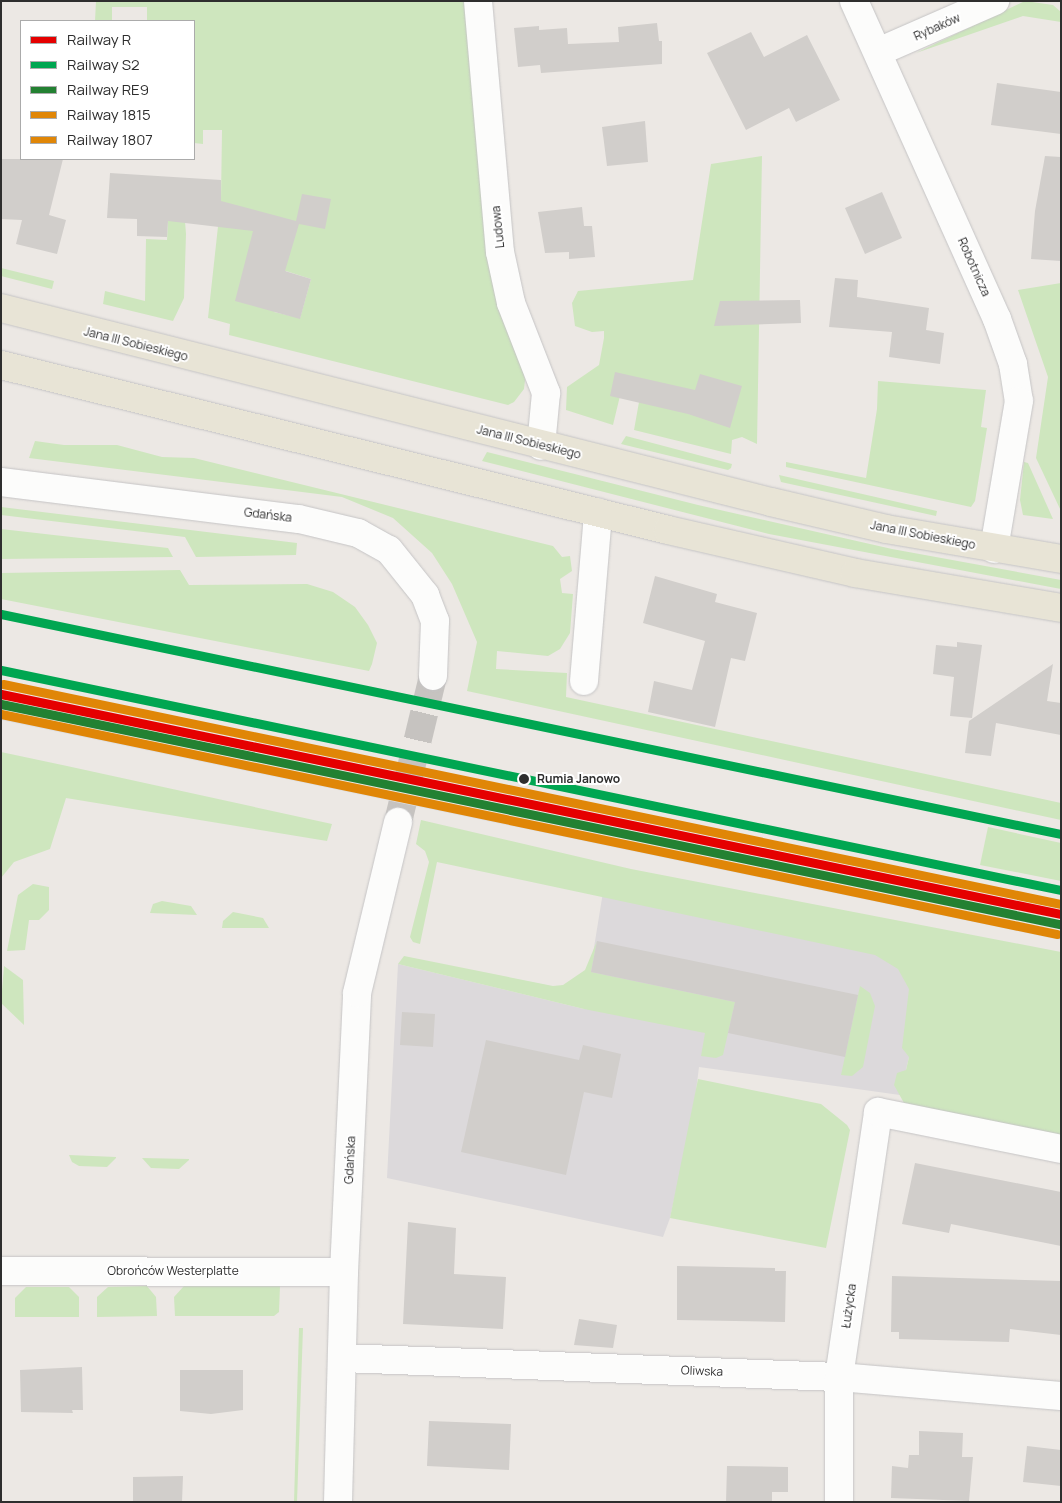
<!DOCTYPE html>
<meta charset="utf-8">
<style>
body{margin:0}
#map{position:relative;width:1062px;height:1503px;overflow:hidden;background:#ece8e4;font-family:Manrope,sans-serif}
div>[style]{position:absolute}
[style*='--x']{left:calc(var(--x)*1px);top:calc(var(--y)*1px);width:calc(var(--w)*1px);rotate:calc(var(--a)*1deg)}
.industrial>*{inset:0;background:#dcd9db}
.green>*{inset:0;background:#cee6be}
.building>*{inset:0;background:#d1cecb}
.secondary-tunnel>*{height:28px;margin-top:-14px;transform-origin:0;background:repeating-linear-gradient(90deg,#c6c3c0 0 28px,transparent 0 42px)}
.roads{filter:drop-shadow(0 0 1px #c5c4c5) drop-shadow(0 0 1px #c5c4c5)}
.minor>*{height:28px;margin:-14px;padding:0 14px;transform-origin:14px;border-radius:14px;background:#fcfcfb}
.tertiary>*{height:28px;margin:-14px;padding:0 14px;transform-origin:14px;border-radius:14px;background:#fcfcfb}
.secondary>*{height:28px;margin:-14px;padding:0 14px;transform-origin:14px;border-radius:14px;background:#fcfcfb}
.primary>*{height:28px;margin:-14px;padding:0 14px;transform-origin:14px;border-radius:14px;background:#e8e4d6}
.rail>*{height:4px;margin:-2px;padding:0 2px;transform-origin:2px;border-radius:2px;background:#dfdfe1}
.rail-1>*{height:9px;margin:-4.5px;padding:0 4.5px;transform-origin:4.5px;border-radius:4.5px;background:#e50000}
.rail-2>*{height:9px;margin:-4.5px;padding:0 4.5px;transform-origin:4.5px;border-radius:4.5px;background:#00a651}
.rail-3>*{height:9px;margin:-4.5px;padding:0 4.5px;transform-origin:4.5px;border-radius:4.5px;background:#238132}
.rail-4>*{height:9px;margin:-4.5px;padding:0 4.5px;transform-origin:4.5px;border-radius:4.5px;background:#e08607}
.rail-5>*{height:9px;margin:-4.5px;padding:0 4.5px;transform-origin:4.5px;border-radius:4.5px;background:#e08607}
.dots>*{width:14px;height:14px;translate:-50% -50%;box-sizing:border-box;border:2px solid #fff;border-radius:50%}
span{translate:-50% -50%;white-space:nowrap;text-align:center;line-height:1.15;-webkit-text-stroke:4px #fff;paint-order:stroke}
.street-label{font-size:12px;color:#2e2e2e}
.stop-label{font-size:12px;color:#2e2e2e;font-weight:700}
.left{translate:0 -50%;text-align:left}
.frame{position:absolute;inset:0;border:2px solid #2e2e2e;pointer-events:none}
.legend{position:absolute;left:20px;top:20px;width:175px;height:140px;box-sizing:border-box;background:#fff;border:1px solid #ababab;margin:0;padding:6px 9px;list-style:none;font-size:15px;color:#2e2e2e}
.legend li{display:flex;align-items:center;gap:10px;height:25px}
.legend b{width:25px;border:1px solid #ababab}
</style>
<div id="map">
<div class="industrial">
<div style="clip-path:polygon(603px 892px,932px 960px,900px 1095px,699px 1067px,693px 1115px,670px 1218px,663px 1237px,387px 1178px,398px 964px,584px 1009px)"></div>
</div>
<div class="green">
<div style="clip-path:polygon(evenodd,96px 1px,473px 1px,525px 380px,524px 389px,514px 402px,508px 405px,229px 335px,230px 324px,208px 318px,221px 199px,222px 130px,203px 130px,203px 144px,194px 143px,194px 21px,147px 21px,147px 7px,112px 7px,112px 21px,95px 21px,96px 1px,286px 271px,311px 279px,300px 318px,274px 312px,286px 271px)"></div>
<div style="clip-path:polygon(1025px 1px,1053px 5px,1061px 12px,1061px 22px,1023px 16px,916px 53px)"></div>
<div style="clip-path:polygon(762px 156px,757px 444px,742px 437px,732px 440px,731px 454px,634px 430px,639px 402px,625px 375px,613px 425px,566px 410px,567px 387px,599px 365px,604px 338px,604px 331px,592px 332px,575px 326px,572px 303px,578px 291px,693px 280px,711px 164px)"></div>
<div style="clip-path:polygon(168px 221px,185px 221px,186px 234px,184px 298px,173px 321px,103px 304px,105px 291px,145px 301px,146px 239px,167px 240px)"></div>
<div style="clip-path:polygon(1px 268px,54px 281px,52px 289px,1px 276px)"></div>
<div style="clip-path:polygon(1061px 283px,1061px 511px,1036px 458px,1048px 377px,1018px 290px)"></div>
<div style="clip-path:polygon(878px 381px,986px 390px,981px 427px,987px 428px,975px 501px,971px 507px,786px 467px,786px 462px,866px 478px,877px 409px)"></div>
<div style="clip-path:polygon(626px 436px,732px 464px,731px 468px,728px 470px,621px 444px)"></div>
<div style="clip-path:polygon(35px 441px,64px 445px,117px 445px,162px 457px,194px 458px,553px 546px,562px 557px,570px 556px,572px 571px,560px 579px,562px 593px,573px 594px,570px 633px,560px 649px,548px 656px,497px 651px,496px 669px,567px 673px,566px 697px,1061px 803px,1061px 820px,467px 691px,477px 642px,452px 584px,432px 553px,393px 518px,342px 497px,29px 458px)"></div>
<div style="clip-path:polygon(487px 452px,698px 505px,892px 549px,1061px 580px,1061px 589px,769px 534px,482px 461px)"></div>
<div style="clip-path:polygon(1024px 462px,1028px 463px,1053px 519px,1023px 515px,1020px 500px)"></div>
<div style="clip-path:polygon(779px 475px,937px 511px,936px 516px,781px 482px)"></div>
<div style="clip-path:polygon(1px 507px,297px 543px,296px 555px,196px 557px,185px 537px,1px 515px)"></div>
<div style="clip-path:polygon(1px 529px,168px 548px,173px 557px,1px 559px)"></div>
<div style="clip-path:polygon(180px 570px,189px 585px,307px 584px,333px 592px,355px 607px,368px 625px,377px 643px,372px 664px,369px 671px,1px 599px,1px 573px)"></div>
<div style="clip-path:polygon(1px 752px,67px 766px,332px 824px,327px 841px,66px 798px,50px 849px,14px 862px,1px 878px)"></div>
<div style="clip-path:polygon(421px 820px,631px 869px,1061px 952px,1061px 1137px,904px 1103px,894px 1085px,897px 1073px,906px 1070px,909px 1057px,902px 1048px,909px 989px,898px 969px,875px 955px,437px 862px,420px 944px,413px 942px,410px 937px,429px 862px,425px 851px,416px 844px)"></div>
<div style="clip-path:polygon(988px 827px,1061px 843px,1061px 881px,980px 865px)"></div>
<div style="clip-path:polygon(33px 884px,49px 887px,49px 910px,39px 920px,29px 920px,25px 950px,7px 951px,18px 895px)"></div>
<div style="clip-path:polygon(162px 901px,191px 906px,197px 915px,150px 913px,153px 904px)"></div>
<div style="clip-path:polygon(233px 912px,263px 918px,269px 928px,222px 928px,223px 921px)"></div>
<div style="clip-path:polygon(597px 941px,591px 972px,735px 1002px,723px 1055px,716px 1058px,701px 1056px,705px 1033px,584px 1009px,398px 964px,404px 956px,553px 986px,563px 985px,585px 970px)"></div>
<div style="clip-path:polygon(4px 966px,23px 980px,24px 1025px,1px 1003px)"></div>
<div style="clip-path:polygon(860px 986px,870px 993px,875px 1006px,863px 1067px,852px 1076px,841px 1075px)"></div>
<div style="clip-path:polygon(698px 1079px,821px 1104px,847px 1125px,850px 1130px,826px 1248px,670px 1218px)"></div>
<div style="clip-path:polygon(69px 1155px,116px 1157px,116px 1158px,107px 1167px,79px 1166px,72px 1162px)"></div>
<div style="clip-path:polygon(142px 1158px,189px 1159px,189px 1160px,179px 1169px,151px 1168px)"></div>
<div style="clip-path:polygon(147px 1286px,156px 1297px,157px 1316px,97px 1317px,97px 1297px,108px 1287px)"></div>
<div style="clip-path:polygon(184px 1286px,280px 1286px,279px 1312px,274px 1316px,175px 1316px,174px 1297px)"></div>
<div style="clip-path:polygon(26px 1287px,69px 1287px,79px 1297px,79px 1317px,15px 1317px,15px 1298px)"></div>
<div style="clip-path:polygon(299px 1328px,303px 1328px,297px 1502px,294px 1502px)"></div>
</div>
<div class="building">
<div style="clip-path:polygon(657px 23px,659px 41px,662px 41px,662px 64px,541px 73px,540px 65px,518px 67px,514px 28px,539px 26px,539px 30px,567px 28px,568px 44px,619px 42px,618px 27px)"></div>
<div style="clip-path:polygon(751px 32px,764px 57px,807px 35px,840px 100px,796px 122px,789px 108px,746px 130px,707px 53px)"></div>
<div style="clip-path:polygon(997px 83px,1061px 92px,1061px 134px,991px 125px)"></div>
<div style="clip-path:polygon(645px 121px,648px 162px,607px 166px,602px 127px)"></div>
<div style="clip-path:polygon(1045px 156px,1061px 157px,1061px 261px,1031px 259px,1035px 211px)"></div>
<div style="clip-path:polygon(1px 159px,63px 159px,49px 215px,66px 220px,57px 254px,16px 244px,22px 220px,1px 219px)"></div>
<div style="clip-path:polygon(110px 173px,221px 180px,221px 201px,296px 221px,302px 194px,331px 199px,325px 229px,299px 224px,285px 271px,311px 279px,300px 319px,235px 301px,253px 231px,168px 221px,167px 237px,137px 236px,137px 219px,107px 218px)"></div>
<div style="clip-path:polygon(882px 192px,902px 238px,865px 254px,845px 208px)"></div>
<div style="clip-path:polygon(582px 207px,584px 226px,592px 226px,595px 257px,569px 259px,569px 252px,545px 253px,538px 212px)"></div>
<div style="clip-path:polygon(835px 278px,858px 280px,857px 297px,929px 308px,926px 330px,944px 333px,940px 364px,889px 357px,892px 332px,829px 327px)"></div>
<div style="clip-path:polygon(800px 300px,801px 323px,714px 326px,720px 301px)"></div>
<div style="clip-path:polygon(615px 372px,695px 390px,700px 374px,742px 386px,730px 428px,688px 414px,610px 396px)"></div>
<div style="clip-path:polygon(655px 576px,717px 594px,715px 602px,757px 613px,745px 661px,731px 658px,715px 727px,648px 712px,654px 681px,692px 690px,705px 641px,643px 623px)"></div>
<div style="clip-path:polygon(957px 642px,982px 645px,972px 718px,950px 716px,954px 677px,933px 674px,936px 645px,957px 647px)"></div>
<div style="clip-path:polygon(1053px 664px,1047px 701px,1061px 703px,1061px 735px,996px 723px,991px 756px,965px 753px,969px 721px)"></div>
<div style="clip-path:polygon(597px 941px,858px 995px,845px 1057px,728px 1033px,735px 1002px,591px 972px)"></div>
<div style="clip-path:polygon(402px 1012px,435px 1014px,433px 1047px,400px 1045px)"></div>
<div style="clip-path:polygon(486px 1040px,579px 1060px,583px 1045px,621px 1054px,612px 1098px,584px 1092px,566px 1175px,461px 1152px)"></div>
<div style="clip-path:polygon(915px 1163px,1061px 1192px,1061px 1246px,951px 1224px,949px 1233px,902px 1224px)"></div>
<div style="clip-path:polygon(408px 1222px,456px 1228px,454px 1274px,506px 1277px,503px 1329px,403px 1324px)"></div>
<div style="clip-path:polygon(677px 1266px,775px 1268px,775px 1271px,786px 1271px,785px 1322px,677px 1320px)"></div>
<div style="clip-path:polygon(892px 1276px,1061px 1281px,1061px 1335px,1010px 1329px,1009px 1342px,899px 1339px,899px 1332px,891px 1332px)"></div>
<div style="clip-path:polygon(579px 1319px,617px 1325px,613px 1348px,574px 1345px)"></div>
<div style="clip-path:polygon(82px 1367px,83px 1410px,72px 1410px,73px 1413px,21px 1412px,20px 1370px)"></div>
<div style="clip-path:polygon(180px 1370px,243px 1370px,243px 1410px,211px 1414px,180px 1411px)"></div>
<div style="clip-path:polygon(429px 1421px,511px 1424px,509px 1470px,427px 1466px)"></div>
<div style="clip-path:polygon(919px 1431px,963px 1433px,962px 1457px,973px 1457px,969px 1501px,891px 1498px,892px 1466px,908px 1468px,909px 1455px,919px 1455px)"></div>
<div style="clip-path:polygon(1027px 1446px,1061px 1450px,1061px 1486px,1023px 1482px)"></div>
<div style="clip-path:polygon(727px 1466px,788px 1467px,788px 1492px,772px 1492px,772px 1502px,726px 1502px)"></div>
<div style="clip-path:polygon(183px 1476px,182px 1502px,133px 1502px,133px 1477px)"></div>
</div>
<div class="secondary-tunnel">
<div style="--x:398;--y:822;--w:150;--a:-76.5"></div>
</div>
<div class="roads">
<div class="minor">
<div style="--x:478;--y:1;--w:252;--a:85"></div>
<div style="--x:500;--y:252;--w:52;--a:77.8"></div>
<div style="--x:511;--y:303;--w:97;--a:68.7"></div>
<div style="--x:546;--y:393;--w:53;--a:95.4"></div>
<div style="--x:854;--y:1;--w:349;--a:65.8"></div>
<div style="--x:997;--y:319;--w:48;--a:70.4"></div>
<div style="--x:1013;--y:364;--w:37;--a:81"></div>
<div style="--x:1019;--y:401;--w:150;--a:99.6"></div>
<div style="--x:878;--y:52;--w:128;--a:-23.6"></div>
<div style="--x:584;--y:681;--w:169;--a:-85.2"></div>
<div style="--x:343;--y:1358;--w:496;--a:2.2"></div>
<div style="--x:839;--y:1377;--w:223;--a:4.9"></div>
<div style="--x:839;--y:1502;--w:125;--a:-90"></div>
<div style="--x:839;--y:1377;--w:268;--a:-81.6"></div>
<div style="--x:878;--y:1112;--w:187;--a:11.4"></div>
</div>
<div class="tertiary">
<div style="--x:1;--y:1271;--w:343;--a:0.2"></div>
</div>
<div class="secondary">
<div style="--x:1;--y:482;--w:300;--a:7.1"></div>
<div style="--x:299;--y:519;--w:61;--a:13.3"></div>
<div style="--x:358;--y:533;--w:35;--a:29"></div>
<div style="--x:389;--y:550;--w:58;--a:51.3"></div>
<div style="--x:425;--y:595;--w:28;--a:69"></div>
<div style="--x:435;--y:621;--w:55;--a:92.1"></div>
<div style="--x:338;--y:1502;--w:230;--a:-88.5"></div>
<div style="--x:344;--y:1272;--w:279;--a:-87.3"></div>
<div style="--x:357;--y:993;--w:176;--a:-76.5"></div>
</div>
<div class="primary">
<div style="--x:1;--y:308;--w:794;--a:14.14"></div>
<div style="--x:771;--y:502;--w:118;--a:13.2"></div>
<div style="--x:886;--y:529;--w:178;--a:9.7"></div>
<div style="--x:1;--y:365;--w:687;--a:13.89"></div>
<div style="--x:668;--y:530;--w:192;--a:12.9"></div>
<div style="--x:855;--y:573;--w:209;--a:9.6"></div>
</div>
</div>
<div class="rail">
<div style="--x:1;--y:718;--w:1083;--a:11.73"></div>
</div>
<div class="rail-1">
<div style="--x:1;--y:694;--w:1083;--a:11.73"></div>
</div>
<div class="rail-2">
<div style="--x:1;--y:614;--w:1083;--a:11.73"></div>
<div style="--x:1;--y:670;--w:1083;--a:11.73"></div>
</div>
<div class="rail-3">
<div style="--x:1;--y:704;--w:1081;--a:11.75"></div>
</div>
<div class="rail-4">
<div style="--x:3;--y:684;--w:1081;--a:11.75"></div>
</div>
<div class="rail-5">
<div style="--x:1;--y:714;--w:1079;--a:11.77"></div>
</div>
<div class="dots">
<div style="left:524px;top:779px;background:#2e2e2e"></div>
</div>
<div class="street-label">
<span style="left:937px;top:27px;rotate:-24deg">Rybaków</span>
<span style="left:498px;top:227px;rotate:-96deg">Ludowa</span>
<span style="left:974px;top:267px;rotate:66deg">Robotnicza</span>
<span style="left:136px;top:344px;rotate:14deg">Jana III Sobieskiego</span>
<span style="left:529px;top:442px;rotate:14deg">Jana III Sobieskiego</span>
<span style="left:268px;top:515px;rotate:7deg">Gdańska</span>
<span style="left:923px;top:535px;rotate:11deg">Jana III Sobieskiego</span>
<span style="left:350px;top:1160px;rotate:-87deg">Gdańska</span>
<span style="left:173px;top:1271px">Obrońców Westerplatte</span>
<span style="left:849px;top:1306px;rotate:-82deg">Łużycka</span>
<span style="left:702px;top:1371px;rotate:2deg">Oliwska</span>
</div>
<div class="stop-label">
<span class="left" style="left:537px;top:779px">Rumia Janowo</span>
</div>
<div class="frame"></div>
<ul class="legend">
<li><b style="height:6px;background:#e50000"></b>Railway R</li>
<li><b style="height:6px;background:#00a651"></b>Railway S2</li>
<li><b style="height:6px;background:#238132"></b>Railway RE9</li>
<li><b style="height:6px;background:#e08607"></b>Railway 1815</li>
<li><b style="height:6px;background:#e08607"></b>Railway 1807</li>
</ul>
</div>
